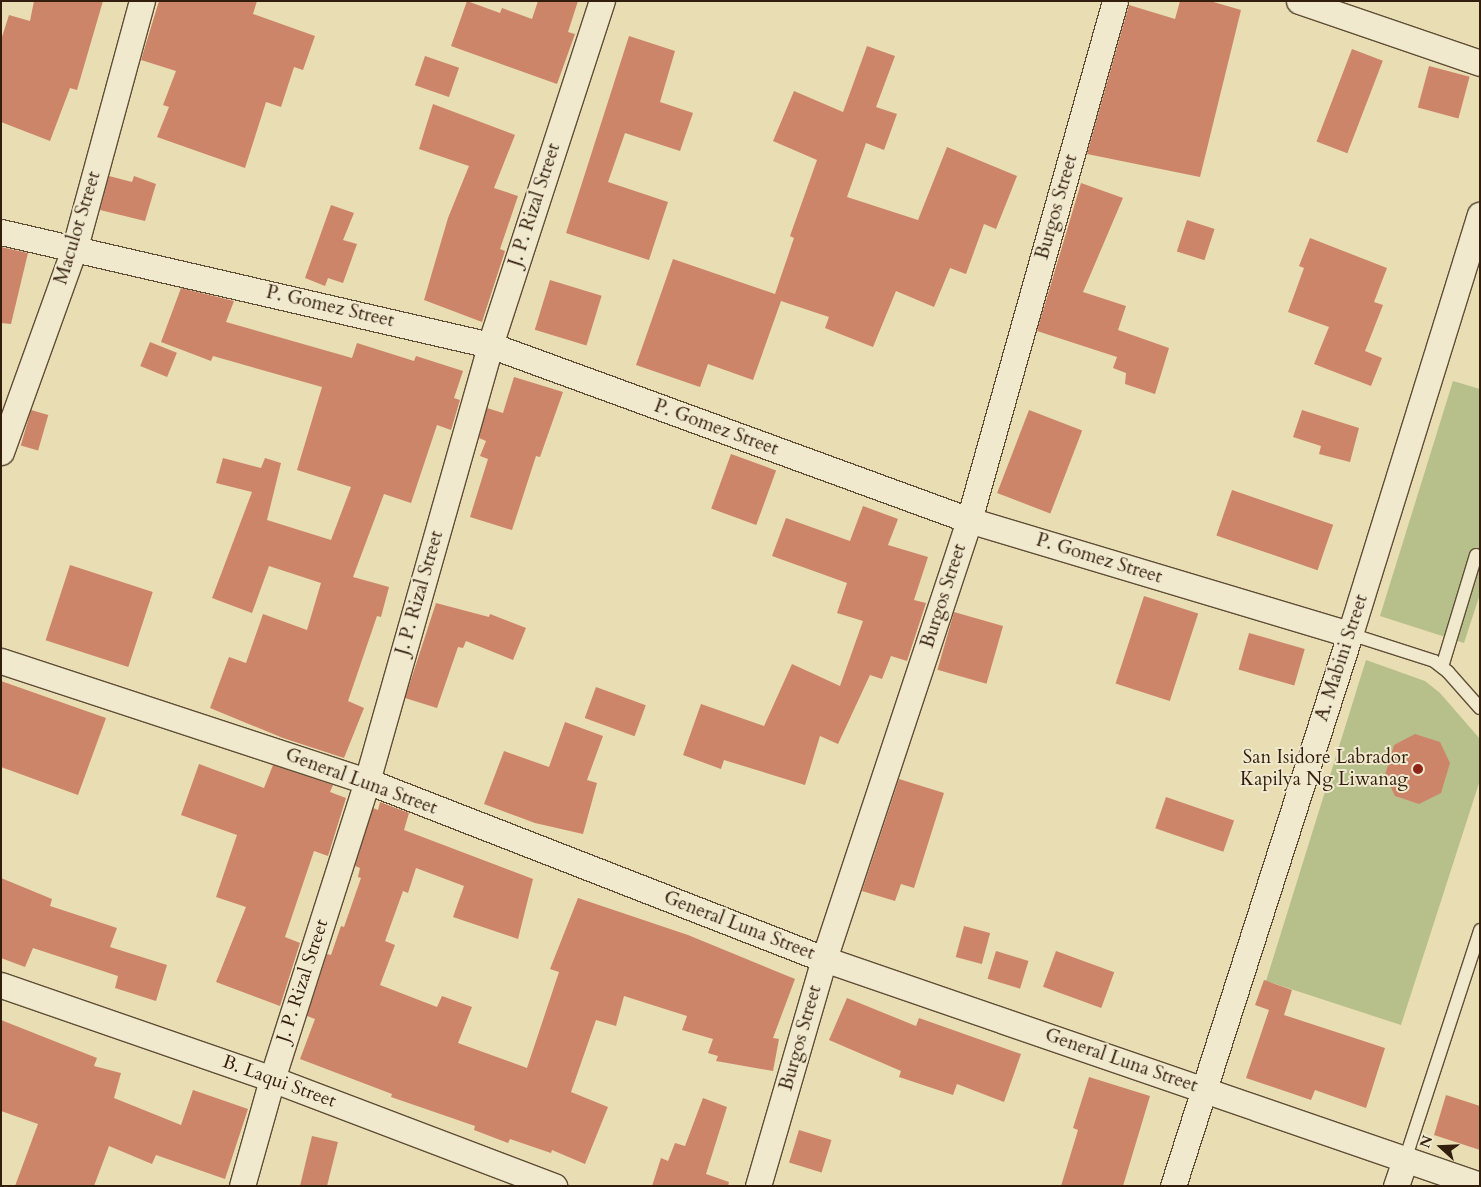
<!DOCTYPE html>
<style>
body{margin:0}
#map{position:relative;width:1481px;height:1187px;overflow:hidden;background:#e8ddb3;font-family:Cardo,serif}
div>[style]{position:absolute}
.green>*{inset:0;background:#b7c08b}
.building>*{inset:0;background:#cd856a;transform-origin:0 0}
.roads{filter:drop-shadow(1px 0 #604e36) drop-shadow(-1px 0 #604e36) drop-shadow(0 1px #604e36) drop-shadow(0 -1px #604e36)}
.lane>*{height:12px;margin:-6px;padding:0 6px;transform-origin:6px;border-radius:6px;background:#f0e9ce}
.street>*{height:25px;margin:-12.5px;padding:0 12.5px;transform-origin:12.5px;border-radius:12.5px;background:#f0e9ce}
.dots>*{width:14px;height:14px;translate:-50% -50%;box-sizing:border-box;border:2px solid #f0e9ce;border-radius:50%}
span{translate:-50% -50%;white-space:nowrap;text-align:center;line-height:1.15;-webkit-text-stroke:4px #f0e9ce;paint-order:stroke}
.street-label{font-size:19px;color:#331e0d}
.poi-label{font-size:19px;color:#331e0d}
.right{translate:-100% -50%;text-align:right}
.frame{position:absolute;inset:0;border:2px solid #331e0d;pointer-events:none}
.north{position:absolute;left:1416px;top:1122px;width:50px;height:50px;-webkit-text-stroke:4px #f0e9ce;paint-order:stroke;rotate:290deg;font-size:14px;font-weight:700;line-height:20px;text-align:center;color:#331e0d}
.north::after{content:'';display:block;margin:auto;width:18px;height:22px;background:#331e0d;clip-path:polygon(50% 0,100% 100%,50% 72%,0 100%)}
</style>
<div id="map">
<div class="green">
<div style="clip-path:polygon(1453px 381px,1480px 389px,1480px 594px,1464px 643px,1380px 616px)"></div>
<div style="clip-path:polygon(1366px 660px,1425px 681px,1440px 693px,1480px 739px,1480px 780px,1401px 1025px,1266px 981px)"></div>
</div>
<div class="building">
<div style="clip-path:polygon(34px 1px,103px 1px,77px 90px,70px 88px,50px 141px,1px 122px,1px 40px,9px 15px,30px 21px)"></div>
<div style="clip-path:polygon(159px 1px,257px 1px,253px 14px,315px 36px,303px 70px,294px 67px,281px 107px,266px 102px,245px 168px,157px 137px,169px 107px,163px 105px,176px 71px,141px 60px)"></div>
<div style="clip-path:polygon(467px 1px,500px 13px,502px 8px,532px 19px,538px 1px,578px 1px,568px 32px,575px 34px,557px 84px,451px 46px)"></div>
<div style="clip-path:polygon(1180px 1px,1210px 1px,1241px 10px,1200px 177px,1087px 154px,1129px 5px,1175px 19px)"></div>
<div style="clip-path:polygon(629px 36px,675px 51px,660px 102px,693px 113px,680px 151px,625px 133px,608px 182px,668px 202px,649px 260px,566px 233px)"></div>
<div style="clip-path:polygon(867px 46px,895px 56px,876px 107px,897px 114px,884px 150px,866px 143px,847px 197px,918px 220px,947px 147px,1017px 176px,996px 229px,984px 224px,966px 274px,950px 268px,934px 307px,896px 291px,873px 347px,825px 328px,829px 317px,781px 301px,753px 380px,708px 364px,700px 387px,636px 365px,673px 259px,775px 294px,794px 238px,790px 236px,817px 160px,773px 141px,794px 91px,843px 112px)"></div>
<div style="left:1352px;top:49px;width:33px;height:99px;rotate:21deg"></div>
<div style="left:425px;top:56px;width:36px;height:31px;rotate:19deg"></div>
<div style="left:1429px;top:66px;width:42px;height:43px;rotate:15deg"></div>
<div style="clip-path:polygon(433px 104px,515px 135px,494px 188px,518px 196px,500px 249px,505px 251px,482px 322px,424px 300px,448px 218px,469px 166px,419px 149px)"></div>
<div style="clip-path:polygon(109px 176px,132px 182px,134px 176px,156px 184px,145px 221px,100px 210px)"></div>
<div style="clip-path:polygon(1081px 183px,1123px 198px,1083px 292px,1126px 306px,1118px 330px,1169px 348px,1155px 394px,1125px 384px,1126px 373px,1113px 368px,1117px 357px,1037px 331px)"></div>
<div style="clip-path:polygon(331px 205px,354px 213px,343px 240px,357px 244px,343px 283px,328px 278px,325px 286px,305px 278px)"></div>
<div style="left:1187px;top:220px;width:29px;height:33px;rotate:18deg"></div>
<div style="clip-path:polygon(1310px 238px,1387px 268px,1374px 302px,1383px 305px,1365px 351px,1382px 358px,1371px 386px,1314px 364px,1329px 327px,1288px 312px,1304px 268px,1299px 266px)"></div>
<div style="clip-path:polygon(1px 247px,28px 253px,11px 324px,1px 323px)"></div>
<div style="left:550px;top:280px;width:54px;height:52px;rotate:17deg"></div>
<div style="clip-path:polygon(181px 288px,234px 301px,226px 322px,352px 358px,357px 343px,414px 361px,416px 356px,463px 371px,454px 398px,460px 400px,451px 430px,437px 425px,411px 503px,384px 494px,353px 577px,389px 587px,381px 617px,377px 616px,348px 701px,364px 708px,344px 758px,283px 738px,210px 708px,229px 657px,246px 663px,263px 614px,307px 630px,321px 583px,269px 566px,252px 613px,212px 598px,252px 492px,216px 483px,223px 458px,261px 468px,265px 458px,281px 463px,267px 520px,331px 540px,351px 487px,297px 470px,322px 387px,213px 356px,211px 361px,161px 342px)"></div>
<div style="left:150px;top:342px;width:29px;height:26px;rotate:22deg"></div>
<div style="clip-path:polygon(514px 377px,563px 392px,540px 457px,536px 456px,512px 530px,470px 517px,488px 459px,480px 456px,486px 441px,479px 438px,487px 408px,503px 413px)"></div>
<div style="left:31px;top:410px;width:18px;height:37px;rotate:16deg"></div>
<div style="left:1029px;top:410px;width:57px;height:89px;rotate:21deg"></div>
<div style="clip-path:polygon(1302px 410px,1359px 428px,1350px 462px,1319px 454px,1321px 446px,1293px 437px)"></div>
<div style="left:731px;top:454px;width:48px;height:58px;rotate:20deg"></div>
<div style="left:1232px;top:490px;width:107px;height:48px;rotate:19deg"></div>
<div style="clip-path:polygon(863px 506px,898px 519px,888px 545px,928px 557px,914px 600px,926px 603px,907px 661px,891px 656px,882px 679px,870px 675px,838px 744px,820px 736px,805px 785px,724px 760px,721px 769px,683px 755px,701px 704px,764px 726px,792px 664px,840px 686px,863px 621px,837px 613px,847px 583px,772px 556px,786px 518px,850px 541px)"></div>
<div style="left:70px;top:565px;width:87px;height:79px;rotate:18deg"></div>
<div style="left:1144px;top:596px;width:57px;height:92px;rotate:18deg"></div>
<div style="clip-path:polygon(436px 603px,489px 617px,490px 614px,526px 628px,513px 660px,466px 641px,463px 648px,458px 647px,437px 708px,405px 698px)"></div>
<div style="left:954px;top:612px;width:51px;height:60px;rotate:16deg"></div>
<div style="left:1249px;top:633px;width:58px;height:38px;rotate:16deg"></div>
<div style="clip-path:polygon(1px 681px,106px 718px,78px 795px,1px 767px)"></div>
<div style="left:596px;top:687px;width:53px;height:33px;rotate:20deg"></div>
<div style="clip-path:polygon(565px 722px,603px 736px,587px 780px,597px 783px,583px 834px,535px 823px,484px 804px,504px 751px,549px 767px)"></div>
<div style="clip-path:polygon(1415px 734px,1440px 742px,1450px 763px,1441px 793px,1419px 804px,1395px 796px,1385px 775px,1394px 745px)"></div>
<div style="clip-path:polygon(199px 764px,264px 788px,273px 765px,333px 785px,330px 792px,346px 798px,328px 856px,314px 851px,285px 937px,300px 943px,280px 1006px,216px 982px,246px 907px,216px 897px,237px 835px,181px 815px)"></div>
<div style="clip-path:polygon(899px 779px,944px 793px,914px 888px,901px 884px,895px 901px,862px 891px)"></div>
<div style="left:1166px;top:797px;width:72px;height:33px;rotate:19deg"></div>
<div style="clip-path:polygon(380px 802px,409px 813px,404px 830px,533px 879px,518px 939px,453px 917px,464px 886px,416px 868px,408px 893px,403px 891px,385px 941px,395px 945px,380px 985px,437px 1007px,442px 996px,472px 1007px,458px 1043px,527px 1068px,559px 972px,550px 969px,578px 898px,688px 935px,795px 979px,773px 1038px,779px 1039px,773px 1071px,716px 1061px,718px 1056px,708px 1053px,713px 1039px,682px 1030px,687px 1016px,624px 996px,616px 1026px,596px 1020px,571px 1092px,608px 1107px,585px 1164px,552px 1150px,551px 1153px,510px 1139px,508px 1143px,474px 1130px,475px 1126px,391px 1097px,392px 1094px,300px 1059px,315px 1019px,307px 1016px,327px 954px,331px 955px,341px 926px,344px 927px,361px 878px,358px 877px,360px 868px,355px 866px,373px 808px,378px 810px)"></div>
<div style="clip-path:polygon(1px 878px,52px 899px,50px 906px,117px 928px,110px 947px,167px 965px,156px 1001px,115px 988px,118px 976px,33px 948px,25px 967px,1px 958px)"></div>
<div style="left:964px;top:926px;width:27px;height:32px;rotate:15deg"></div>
<div style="left:996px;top:951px;width:34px;height:29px;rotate:17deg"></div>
<div style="left:1056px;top:951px;width:62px;height:38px;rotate:20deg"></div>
<div style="clip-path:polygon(1264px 980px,1292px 990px,1284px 1015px,1385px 1048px,1366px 1108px,1315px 1090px,1311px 1100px,1246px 1078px,1269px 1010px,1255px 1005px)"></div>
<div style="clip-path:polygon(847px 998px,916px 1026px,919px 1018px,1021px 1054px,1004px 1102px,957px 1084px,953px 1095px,899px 1077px,901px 1071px,829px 1040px)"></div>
<div style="clip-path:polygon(1px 1020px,97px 1058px,94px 1066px,121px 1073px,114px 1098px,181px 1125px,193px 1090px,248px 1109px,225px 1179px,156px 1155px,152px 1164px,109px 1146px,94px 1186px,15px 1186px,38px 1124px,1px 1111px)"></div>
<div style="clip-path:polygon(1089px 1077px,1150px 1096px,1123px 1186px,1061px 1186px,1078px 1130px,1073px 1128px)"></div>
<div style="clip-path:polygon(1446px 1095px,1480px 1106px,1480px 1150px,1434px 1135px)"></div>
<div style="clip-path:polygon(703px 1098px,727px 1107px,706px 1174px,729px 1182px,728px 1186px,652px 1186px,661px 1158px,668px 1161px,675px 1143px,685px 1146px)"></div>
<div style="left:799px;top:1130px;width:34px;height:34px;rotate:17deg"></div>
<div style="clip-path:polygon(312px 1136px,338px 1142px,327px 1186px,300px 1186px)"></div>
</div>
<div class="roads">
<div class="lane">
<div style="left:1350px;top:634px;width:88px;rotate:17.8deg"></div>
<div style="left:1434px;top:661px;width:18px;rotate:38deg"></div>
<div style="left:1448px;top:672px;width:48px;rotate:48.4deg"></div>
<div style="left:1442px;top:667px;width:117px;rotate:-73.1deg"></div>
<div style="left:1405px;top:1160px;width:242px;rotate:-71.9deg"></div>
</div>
<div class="street">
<div style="left:1299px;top:1px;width:191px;rotate:18.9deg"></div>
<div style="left:1px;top:232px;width:502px;rotate:13.01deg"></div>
<div style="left:490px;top:345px;width:510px;rotate:20.07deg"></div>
<div style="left:969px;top:520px;width:398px;rotate:16.7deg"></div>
<div style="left:1px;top:452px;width:218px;rotate:-70.2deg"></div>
<div style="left:75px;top:247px;width:255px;rotate:-74.8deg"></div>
<div style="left:1px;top:661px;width:385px;rotate:18.2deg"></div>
<div style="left:367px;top:781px;width:490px;rotate:21.3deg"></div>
<div style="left:824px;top:959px;width:694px;rotate:19.01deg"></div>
<div style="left:1px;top:985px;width:287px;rotate:19.1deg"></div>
<div style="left:272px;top:1079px;width:302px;rotate:20.8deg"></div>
<div style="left:242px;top:1186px;width:111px;rotate:-74.3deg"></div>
<div style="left:272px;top:1079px;width:313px;rotate:-72.3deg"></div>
<div style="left:367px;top:781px;width:453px;rotate:-74.2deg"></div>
<div style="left:490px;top:345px;width:362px;rotate:-72deg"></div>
<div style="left:758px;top:1186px;width:236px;rotate:-73.8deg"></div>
<div style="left:824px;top:959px;width:462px;rotate:-71.7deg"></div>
<div style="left:969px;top:520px;width:539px;rotate:-74.29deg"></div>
<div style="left:1173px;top:1186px;width:580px;rotate:-72.22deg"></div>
<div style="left:1350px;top:634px;width:439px;rotate:-72.8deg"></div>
<div style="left:1396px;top:1186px;width:28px;rotate:-71deg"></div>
</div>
</div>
<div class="dots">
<div style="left:1418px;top:769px;background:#8f2418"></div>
</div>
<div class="street-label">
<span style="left:535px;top:205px;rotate:-72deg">J. P. Rizal Street</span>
<span style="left:1057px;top:207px;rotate:-74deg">Burgos Street</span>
<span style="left:78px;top:228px;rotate:-73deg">Maculot Street</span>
<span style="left:330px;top:307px;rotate:13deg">P. Gomez Street</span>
<span style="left:716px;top:428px;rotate:20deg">P. Gomez Street</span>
<span style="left:1099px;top:559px;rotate:17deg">P. Gomez Street</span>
<span style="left:420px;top:593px;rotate:-74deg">J. P. Rizal Street</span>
<span style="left:944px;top:596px;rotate:-72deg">Burgos Street</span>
<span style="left:1342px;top:658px;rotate:-72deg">A. Mabini Street</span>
<span style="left:361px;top:782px;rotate:20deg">General Luna Street</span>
<span style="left:739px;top:926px;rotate:21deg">General Luna Street</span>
<span style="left:303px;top:981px;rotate:-72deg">J. P. Rizal Street</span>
<span style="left:801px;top:1038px;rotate:-74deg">Burgos Street</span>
<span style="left:1121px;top:1061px;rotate:19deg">General Luna Street</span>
<span style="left:279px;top:1082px;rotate:20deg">B. Laqui Street</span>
</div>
<div class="poi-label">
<span class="right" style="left:1408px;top:769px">San Isidore Labrador<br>Kapilya Ng Liwanag</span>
</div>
<div class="frame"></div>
<div class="north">N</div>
</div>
